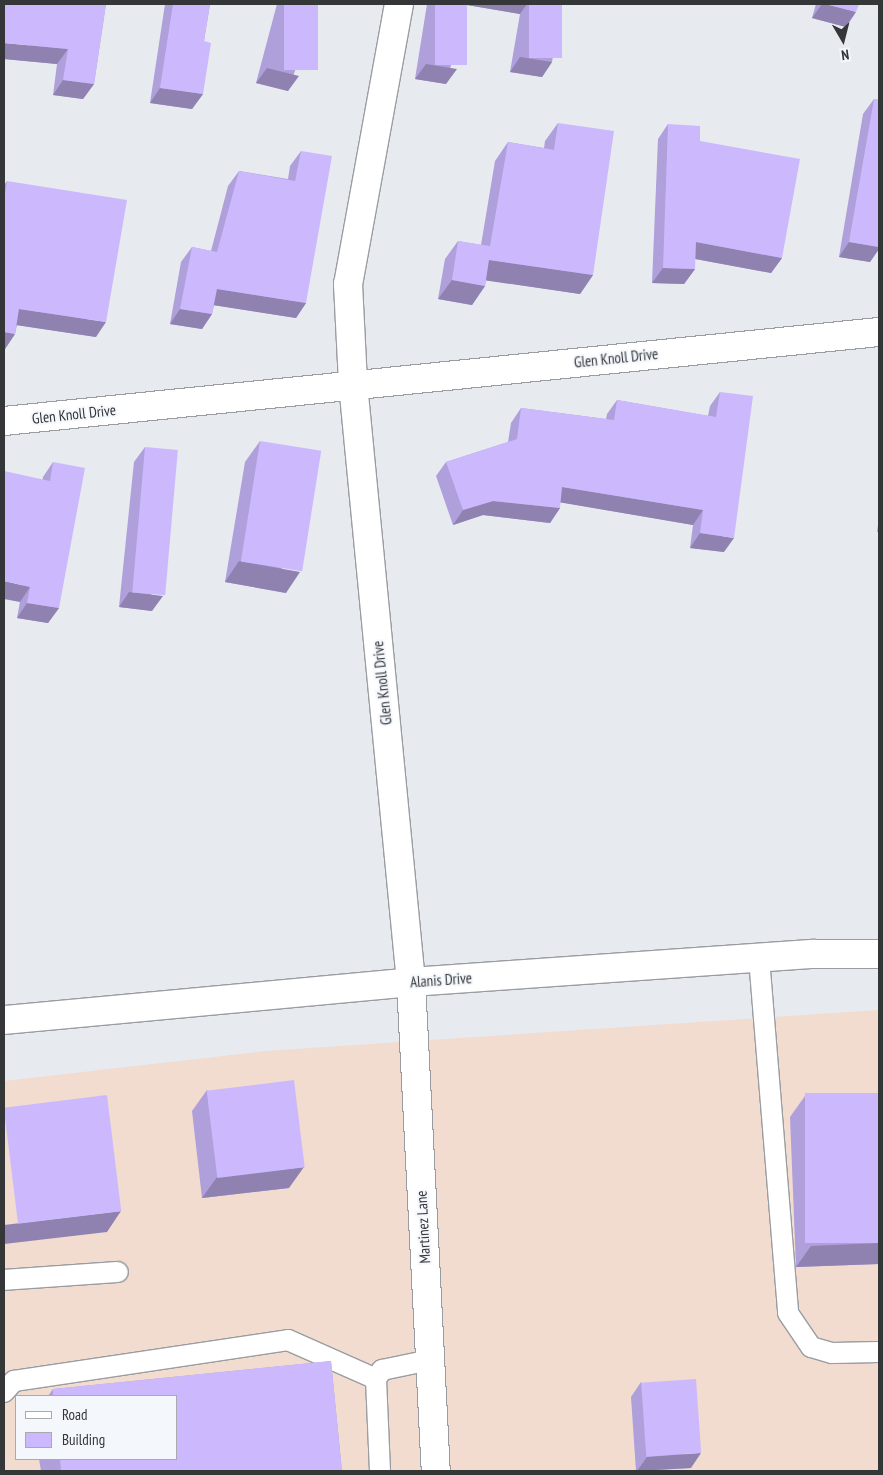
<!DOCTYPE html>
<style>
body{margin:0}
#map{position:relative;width:883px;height:1475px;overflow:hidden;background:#e7eaef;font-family:"PT Sans Narrow",sans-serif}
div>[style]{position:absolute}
.industrial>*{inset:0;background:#f2dbcf}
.roads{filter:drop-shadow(1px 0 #999da1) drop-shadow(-1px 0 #999da1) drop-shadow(0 1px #999da1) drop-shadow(0 -1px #999da1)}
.service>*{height:20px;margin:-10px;padding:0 10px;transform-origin:10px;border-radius:10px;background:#fff}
.minor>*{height:28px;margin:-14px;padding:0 14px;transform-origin:14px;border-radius:14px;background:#fff}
.tertiary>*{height:28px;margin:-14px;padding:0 14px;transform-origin:14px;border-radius:14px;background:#fff}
.secondary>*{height:28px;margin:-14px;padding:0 14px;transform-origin:14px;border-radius:14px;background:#fff}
.wall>*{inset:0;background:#af9fda}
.shaded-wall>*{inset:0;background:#8f82b1}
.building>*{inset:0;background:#ccb9fd;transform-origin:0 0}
span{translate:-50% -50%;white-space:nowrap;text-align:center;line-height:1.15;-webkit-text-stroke:4px #f4f8fd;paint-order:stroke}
.street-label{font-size:15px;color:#353638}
.frame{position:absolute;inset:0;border:5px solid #353638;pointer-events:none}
.legend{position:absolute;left:15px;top:1395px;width:162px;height:65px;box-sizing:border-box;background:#f4f8fd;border:1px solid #a8aaae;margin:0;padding:6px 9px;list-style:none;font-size:15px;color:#353638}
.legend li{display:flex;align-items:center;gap:10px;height:25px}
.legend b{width:25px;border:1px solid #a8aaae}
.north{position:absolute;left:818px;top:15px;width:50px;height:50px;-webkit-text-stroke:4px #f4f8fd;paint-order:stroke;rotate:172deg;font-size:14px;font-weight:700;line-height:20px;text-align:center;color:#353638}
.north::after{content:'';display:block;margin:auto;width:18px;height:22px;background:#353638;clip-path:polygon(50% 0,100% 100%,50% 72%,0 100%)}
</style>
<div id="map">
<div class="industrial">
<div style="clip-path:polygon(evenodd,879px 1010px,879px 1471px,4px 1471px,4px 1081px,266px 1051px,879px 1010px,16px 1396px,176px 1396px,176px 1459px,16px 1459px,16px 1396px)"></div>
</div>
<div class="roads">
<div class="service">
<div style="left:759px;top:958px;width:356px;rotate:85.3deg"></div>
<div style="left:788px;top:1313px;width:41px;rotate:55.9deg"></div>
<div style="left:811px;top:1347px;width:22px;rotate:16deg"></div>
<div style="left:832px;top:1353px;width:47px;rotate:-1.2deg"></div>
<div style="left:4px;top:1280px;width:114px;rotate:-4deg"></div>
<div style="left:4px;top:1392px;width:15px;rotate:-48deg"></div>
<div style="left:14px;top:1381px;width:277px;rotate:-8.5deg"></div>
<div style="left:288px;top:1340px;width:96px;rotate:23.9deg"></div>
<div style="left:380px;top:1471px;width:92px;rotate:-92.5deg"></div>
<div style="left:376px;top:1379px;width:11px;rotate:-56deg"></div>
<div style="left:382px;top:1370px;width:49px;rotate:-11.8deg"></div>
</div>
<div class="minor">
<div style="left:399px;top:4px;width:285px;rotate:100.3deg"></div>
<div style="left:348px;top:284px;width:100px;rotate:87.1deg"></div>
<div style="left:353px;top:384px;width:601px;rotate:84.46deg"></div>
<div style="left:4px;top:421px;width:880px;rotate:-5.81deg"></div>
</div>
<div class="tertiary">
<div style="left:411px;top:982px;width:490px;rotate:87.1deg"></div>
</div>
<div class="secondary">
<div style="left:4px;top:1020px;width:409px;rotate:-5.3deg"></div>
<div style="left:411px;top:982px;width:404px;rotate:-4deg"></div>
<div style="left:814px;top:954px;width:65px"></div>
</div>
</div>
<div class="wall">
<div style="clip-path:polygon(106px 4px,94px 84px,83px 99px,53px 95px,57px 64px,4px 59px)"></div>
<div style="clip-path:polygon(165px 4px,210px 4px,204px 41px,203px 94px,192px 109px,150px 103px)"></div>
<div style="clip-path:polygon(277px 4px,318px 4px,288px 91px,256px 83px)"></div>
<div style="clip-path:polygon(427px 4px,562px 4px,552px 62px,542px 77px,510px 72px,520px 14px,467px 5px,446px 84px,415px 79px)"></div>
<div style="clip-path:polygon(816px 4px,859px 4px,846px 27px,812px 18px)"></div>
<div style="clip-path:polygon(874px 99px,879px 100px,879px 249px,870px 262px,839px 257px,863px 114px)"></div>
<div style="clip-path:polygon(558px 123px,593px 275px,580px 294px,486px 280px,485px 286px,472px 305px,438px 299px,445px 259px,458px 241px,481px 245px,495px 161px,508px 142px,544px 148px,545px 141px)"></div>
<div style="clip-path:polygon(668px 124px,700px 141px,782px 258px,771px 273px,695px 259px,695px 269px,684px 284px,652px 283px,658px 139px)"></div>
<div style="clip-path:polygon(301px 151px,306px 303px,296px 318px,214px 305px,212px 314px,202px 329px,170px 324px,181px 262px,192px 247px,211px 251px,228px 186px,239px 171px,288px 179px,290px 166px)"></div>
<div style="clip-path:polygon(7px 181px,96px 337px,17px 325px,15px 334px,5px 349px,4px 349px,4px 185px)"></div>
<div style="clip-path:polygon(720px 392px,724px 552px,690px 548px,693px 525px,560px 502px,560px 508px,550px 523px,483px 515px,453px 525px,436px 476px,446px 462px,508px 442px,511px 423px,521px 408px,606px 419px,607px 414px,617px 400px,708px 416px,710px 406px)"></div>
<div style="clip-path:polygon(260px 441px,286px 593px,225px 582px,245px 462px)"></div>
<div style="clip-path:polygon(145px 447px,152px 611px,119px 607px,134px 462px)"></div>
<div style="clip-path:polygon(53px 462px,59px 608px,48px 623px,17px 618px,43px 477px)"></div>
<div style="clip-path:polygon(879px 518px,879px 532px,877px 532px)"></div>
<div style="clip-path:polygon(207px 1090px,289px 1188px,202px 1198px,192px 1111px)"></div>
<div style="clip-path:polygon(879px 1093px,879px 1264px,796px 1267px,790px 1117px,805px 1096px)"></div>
<div style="clip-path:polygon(331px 1361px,342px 1471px,41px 1471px,39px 1459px,176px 1459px,176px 1396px,48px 1396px,53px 1389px)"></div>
<div style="clip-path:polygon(641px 1382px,691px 1468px,636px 1471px,631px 1397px)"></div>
</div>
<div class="shaded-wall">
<div style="clip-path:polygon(461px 4px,527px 4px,520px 14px)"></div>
<div style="clip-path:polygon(822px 4px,825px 4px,856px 12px,846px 27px,812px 18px)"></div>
<div style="clip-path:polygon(4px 43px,68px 49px,57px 64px,4px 59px)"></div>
<div style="clip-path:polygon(520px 57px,552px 62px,542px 77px,510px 72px)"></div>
<div style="clip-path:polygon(426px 64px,457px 69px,446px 84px,415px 79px)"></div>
<div style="clip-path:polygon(267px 68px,299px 76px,288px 91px,256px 83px)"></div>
<div style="clip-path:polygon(63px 80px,94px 84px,83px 99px,53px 95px)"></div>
<div style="clip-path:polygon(160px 88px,203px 94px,192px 109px,150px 103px)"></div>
<div style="clip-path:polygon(696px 242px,782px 258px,771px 273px,685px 257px)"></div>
<div style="clip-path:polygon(849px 242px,879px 247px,879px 249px,870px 262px,839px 257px)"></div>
<div style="clip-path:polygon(489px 260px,593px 275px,580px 294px,476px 279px)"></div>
<div style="clip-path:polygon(663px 268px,695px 269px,684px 284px,652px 283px)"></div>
<div style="clip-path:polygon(452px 280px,485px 286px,472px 305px,438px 299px)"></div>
<div style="clip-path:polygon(217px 289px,306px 303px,296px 318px,206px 304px)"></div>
<div style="clip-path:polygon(19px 309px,106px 322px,96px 337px,9px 324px)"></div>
<div style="clip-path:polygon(180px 309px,212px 314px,202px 329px,170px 324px)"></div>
<div style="clip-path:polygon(4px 332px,15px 334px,5px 349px,4px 349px)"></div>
<div style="clip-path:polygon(562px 487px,703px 510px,693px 525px,552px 501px)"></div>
<div style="clip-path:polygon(493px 501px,560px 508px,550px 523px,483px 515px,453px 525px,463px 510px)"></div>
<div style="clip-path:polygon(700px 533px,734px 538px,724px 552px,690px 548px)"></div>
<div style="clip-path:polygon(239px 561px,300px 572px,286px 593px,225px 582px)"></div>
<div style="clip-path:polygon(4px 581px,30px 587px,20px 602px,4px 599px)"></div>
<div style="clip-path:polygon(129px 592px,163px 596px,152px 611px,119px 607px)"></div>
<div style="clip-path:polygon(27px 603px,59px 608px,48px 623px,17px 618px)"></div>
<div style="clip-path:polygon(304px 1167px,289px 1188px,202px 1198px,217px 1177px)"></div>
<div style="clip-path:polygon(121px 1211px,107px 1232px,4px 1244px,4px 1225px)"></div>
<div style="clip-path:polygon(879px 1243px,879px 1264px,796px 1267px,811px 1246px)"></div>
<div style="clip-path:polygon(701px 1453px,691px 1468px,637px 1471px,647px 1457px)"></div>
</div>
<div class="building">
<div style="clip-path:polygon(4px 4px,106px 4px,94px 84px,63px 80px,68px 49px,4px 43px)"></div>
<div style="clip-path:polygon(173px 4px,210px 4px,204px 41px,211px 43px,203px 94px,160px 88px)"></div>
<div style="left:284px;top:4px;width:34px;height:66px"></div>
<div style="left:435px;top:4px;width:32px;height:61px"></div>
<div style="left:529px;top:4px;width:33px;height:54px"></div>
<div style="clip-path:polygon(825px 4px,859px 4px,856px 12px)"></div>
<div style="clip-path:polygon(874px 99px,879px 100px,879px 247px,849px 242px)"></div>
<div style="clip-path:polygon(558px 123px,614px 131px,593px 275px,489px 260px,485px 286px,452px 280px,458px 241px,490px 246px,508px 142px,554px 150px)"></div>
<div style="clip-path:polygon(668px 124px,700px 126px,700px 141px,800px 159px,782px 258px,696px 242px,695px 269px,663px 268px)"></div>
<div style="clip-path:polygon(301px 151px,332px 156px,306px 303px,217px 289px,212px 314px,180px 309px,192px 247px,217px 252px,239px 171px,295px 181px)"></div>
<div style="clip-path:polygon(7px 181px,127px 200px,106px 322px,19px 309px,15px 334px,4px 332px,4px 199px)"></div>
<div style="clip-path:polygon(720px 392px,753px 396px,734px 538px,700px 533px,703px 510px,562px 487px,560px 508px,493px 501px,463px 510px,446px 462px,517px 439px,521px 408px,614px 420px,617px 400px,716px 417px)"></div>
<div style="left:260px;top:441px;width:62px;height:122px;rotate:9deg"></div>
<div style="left:145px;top:447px;width:33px;height:146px;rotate:5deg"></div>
<div style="clip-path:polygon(53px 462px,85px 468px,59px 608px,27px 603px,30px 587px,4px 581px,4px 471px,50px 481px)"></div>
<div style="left:294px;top:1080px;width:88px;height:88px;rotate:83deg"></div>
<div style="left:879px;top:1093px;width:150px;height:74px;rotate:90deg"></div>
<div style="left:107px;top:1095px;width:117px;height:104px;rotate:83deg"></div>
<div style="clip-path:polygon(331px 1361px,342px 1471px,61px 1471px,60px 1459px,176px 1459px,176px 1396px,53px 1396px,53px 1389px)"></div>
<div style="left:696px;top:1379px;width:74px;height:55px;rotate:86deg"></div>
</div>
<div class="street-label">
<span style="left:616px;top:358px;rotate:-6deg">Glen Knoll Drive</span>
<span style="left:74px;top:414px;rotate:-6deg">Glen Knoll Drive</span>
<span style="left:382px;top:683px;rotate:-96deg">Glen Knoll Drive</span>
<span style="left:441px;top:980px;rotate:-4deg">Alanis Drive</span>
<span style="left:423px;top:1227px;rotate:-93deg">Martinez Lane</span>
</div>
<div class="frame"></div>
<ul class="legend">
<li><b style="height:6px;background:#fff"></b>Road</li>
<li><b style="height:14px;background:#ccb9fd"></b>Building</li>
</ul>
<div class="north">N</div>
</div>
